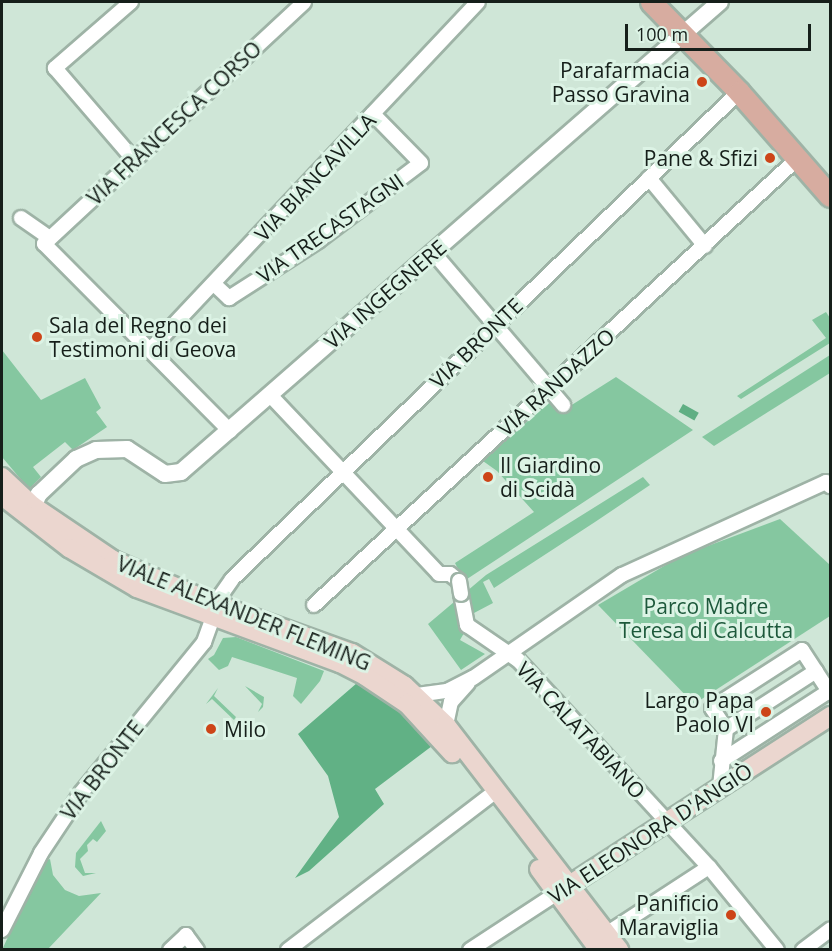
<!DOCTYPE html>
<meta charset="utf-8">
<style>
body{margin:0}
#map{position:relative;width:832px;height:951px;overflow:hidden;background:#cfe6d7;font-family:"Open Sans",sans-serif}
div>[style]{position:absolute}
.green>*{inset:0;background:#85c7a0}
.forest>*{inset:0;background:#61b185}
.water>*{inset:0;background:#5faf83;transform-origin:0 0}
.roads{filter:drop-shadow(2px 0 #9eb3a6) drop-shadow(-2px 0 #9eb3a6) drop-shadow(0 2px #9eb3a6) drop-shadow(0 -2px #9eb3a6)}
.minor>*{height:14px;margin:-7px;padding:0 7px;transform-origin:7px;border-radius:7px;background:#fff}
.tertiary>*{height:16px;margin:-8px;padding:0 8px;transform-origin:8px;border-radius:8px;background:#fff}
.secondary>*{height:18px;margin:-9px;padding:0 9px;transform-origin:9px;border-radius:9px;background:#ebd6cf}
.primary>*{height:21px;margin:-10.5px;padding:0 10.5px;transform-origin:10.5px;border-radius:10.5px;background:#d7aca0}
.bridges{filter:drop-shadow(2px 0 #9eb3a6) drop-shadow(-2px 0 #9eb3a6) drop-shadow(0 2px #9eb3a6) drop-shadow(0 -2px #9eb3a6)}
.minor-bridge>*{height:14px;margin:-7px;padding:0 7px;transform-origin:7px;border-radius:7px;background:#fff}
.dots>*{width:16px;height:16px;translate:-50% -50%;box-sizing:border-box;border:3px solid #dcf3e5;border-radius:50%}
span{translate:-50% -50%;white-space:nowrap;text-align:center;line-height:1.15;-webkit-text-stroke:6px #dcf3e5;paint-order:stroke}
.poi-label{font-size:21px;color:#161f1a}
.right{translate:-100% -50%;text-align:right}
.left{translate:0 -50%;text-align:left}
.street-label{font-size:21px;color:#161f1a}
.park-label{font-size:21px;color:#1d593b}
.frame{position:absolute;inset:0;border:3px solid #161f1a;pointer-events:none}
.scale{position:absolute;left:625px;top:24px;width:186px;height:27px;box-sizing:border-box;border:3px solid #161f1a;border-top:0;padding-left:8px;font-size:18px;line-height:21px;white-space:nowrap;color:#161f1a;-webkit-text-stroke:4px #dcf3e5;paint-order:stroke}
</style>
<div id="map">
<div class="green">
<div style="clip-path:polygon(826px 312px,830px 318px,830px 343px,741px 399px,737px 396px,826px 338px,812px 320px)"></div>
<div style="clip-path:polygon(2px 350px,41px 400px,85px 378px,101px 408px,96px 412px,107px 427px,73px 450px,65px 442px,33px 467px,41px 477px,29px 489px,2px 457px)"></div>
<div style="clip-path:polygon(830px 355px,830px 373px,714px 446px,702px 437px)"></div>
<div style="clip-path:polygon(616px 377px,693px 430px,464px 581px,455px 563px,534px 512px,497px 471px,483px 461px,549px 402px,559px 413px)"></div>
<div style="clip-path:polygon(643px 477px,650px 485px,595px 522px,494px 588px,489px 579px,483px 582px,493px 603px,474px 613px,468px 610px,461px 613px,464px 633px,460px 640px,485px 654px,461px 670px,428px 624px,486px 575px)"></div>
<div style="clip-path:polygon(780px 519px,830px 565px,830px 616px,694px 704px,598px 605px,681px 556px)"></div>
<div style="clip-path:polygon(236px 637px,324px 671px,320px 681px,301px 704px,293px 696px,297px 678px,232px 657px,228px 666px,219px 670px,208px 659px,214px 655px,223px 638px)"></div>
<div style="clip-path:polygon(245px 686px,264px 697px,263px 707px,258px 712px,262px 704px)"></div>
<div style="clip-path:polygon(218px 688px,214px 696px,236px 717px,234px 720px,212px 699px,206px 704px)"></div>
<div style="clip-path:polygon(101px 821px,106px 831px,97px 842px,93px 839px,87px 845px,88px 851px,80px 859px,85px 873px,96px 873px,83px 876px,75px 867px,76px 853px)"></div>
<div style="clip-path:polygon(50px 859px,53px 875px,65px 890px,79px 896px,101px 893px,48px 949px,2px 950px,42px 862px)"></div>
</div>
<div class="forest">
<div style="clip-path:polygon(357px 683px,399px 711px,432px 746px,375px 789px,384px 804px,309px 871px,295px 878px,339px 817px,328px 776px,298px 734px)"></div>
</div>
<div class="water">
<div style="left:683px;top:404px;width:18px;height:9px;rotate:29deg"></div>
</div>
<div class="roads">
<div class="minor">
<div style="left:131px;top:2px;width:101px;rotate:139deg"></div>
<div style="left:55px;top:68px;width:121px;rotate:49.3deg"></div>
<div style="left:649px;top:178px;width:88px;rotate:50.5deg"></div>
<div style="left:21px;top:218px;width:35px;rotate:35deg"></div>
<div style="left:433px;top:252px;width:201px;rotate:49.6deg"></div>
<div style="left:214px;top:284px;width:21px;rotate:43deg"></div>
<div style="left:229px;top:298px;width:106px;rotate:-32.6deg"></div>
<div style="left:318px;top:241px;width:129px;rotate:-37.1deg"></div>
<div style="left:421px;top:163px;width:69px;rotate:-134.4deg"></div>
<div style="left:150px;top:350px;width:478px;rotate:-46.7deg"></div>
<div style="left:270px;top:395px;width:246px;rotate:46.6deg"></div>
<div style="left:439px;top:574px;width:11px"></div>
<div style="left:450px;top:574px;width:11px;rotate:38deg"></div>
<div style="left:230px;top:431px;width:264px;rotate:-134.8deg"></div>
<div style="left:44px;top:244px;width:355px;rotate:-42.9deg"></div>
<div style="left:461px;top:594px;width:32px;rotate:79deg"></div>
<div style="left:467px;top:625px;width:62px;rotate:34.5deg"></div>
<div style="left:518px;top:660px;width:282px;rotate:47.3deg"></div>
<div style="left:709px;top:867px;width:107px;rotate:50.7deg"></div>
<div style="left:314px;top:605px;width:657px;rotate:-42.72deg"></div>
<div style="left:417px;top:695px;width:30px;rotate:-8deg"></div>
<div style="left:447px;top:691px;width:29px;rotate:-27deg"></div>
<div style="left:473px;top:678px;width:181px;rotate:-34.7deg"></div>
<div style="left:622px;top:575px;width:224px;rotate:-24.5deg"></div>
<div style="left:826px;top:482px;width:6px;rotate:45deg"></div>
<div style="left:446px;top:725px;width:24px;rotate:-78deg"></div>
<div style="left:451px;top:702px;width:25px;rotate:-48deg"></div>
<div style="left:726px;top:729px;width:107px;rotate:-32.8deg"></div>
<div style="left:721px;top:761px;width:129px;rotate:-32.9deg"></div>
<div style="left:720px;top:787px;width:58px;rotate:-84.1deg"></div>
<div style="left:726px;top:729px;width:25px;rotate:-124deg"></div>
<div style="left:712px;top:708px;width:107px;rotate:-32.8deg"></div>
<div style="left:802px;top:650px;width:51px;rotate:56.9deg"></div>
<div style="left:2px;top:930px;width:86px;rotate:-63.1deg"></div>
<div style="left:41px;top:853px;width:72px;rotate:-56.3deg"></div>
<div style="left:81px;top:793px;width:195px;rotate:-50.8deg"></div>
<div style="left:204px;top:642px;width:50px;rotate:-70.1deg"></div>
<div style="left:221px;top:595px;width:19px;rotate:-55deg"></div>
<div style="left:232px;top:579px;width:703px;rotate:-43.85deg"></div>
<div style="left:600px;top:938px;width:130px;rotate:-33.1deg"></div>
<div style="left:170px;top:950px;width:22px;rotate:-43deg"></div>
<div style="left:186px;top:935px;width:19px;rotate:54deg"></div>
<div style="left:288px;top:950px;width:260px;rotate:-37.4deg"></div>
<div style="left:470px;top:950px;width:104px;rotate:-33.2deg"></div>
<div style="left:803px;top:950px;width:34px;rotate:-37deg"></div>
</div>
<div class="tertiary">
<div style="left:29px;top:517px;width:25px;rotate:-67deg"></div>
<div style="left:39px;top:494px;width:51px;rotate:-43.4deg"></div>
<div style="left:76px;top:459px;width:22px;rotate:-24deg"></div>
<div style="left:96px;top:450px;width:31px;rotate:-2deg"></div>
<div style="left:127px;top:449px;width:45px;rotate:33.3deg"></div>
<div style="left:165px;top:474px;width:16px;rotate:-7deg"></div>
<div style="left:181px;top:472px;width:715px;rotate:-41.09deg"></div>
</div>
<div class="secondary">
<div style="left:2px;top:477px;width:42px;rotate:43.1deg"></div>
<div style="left:33px;top:506px;width:97px;rotate:34deg"></div>
<div style="left:113px;top:560px;width:114px;rotate:23.2deg"></div>
<div style="left:218px;top:605px;width:142px;rotate:19.7deg"></div>
<div style="left:352px;top:653px;width:62px;rotate:31.9deg"></div>
<div style="left:405px;top:686px;width:57px;rotate:43.6deg"></div>
<div style="left:446px;top:725px;width:284px;rotate:52.4deg"></div>
<div style="left:2px;top:496px;width:85px;rotate:37.8deg"></div>
<div style="left:69px;top:548px;width:79px;rotate:30.5deg"></div>
<div style="left:137px;top:588px;width:216px;rotate:20.3deg"></div>
<div style="left:340px;top:663px;width:28px;rotate:27deg"></div>
<div style="left:365px;top:676px;width:50px;rotate:33.7deg"></div>
<div style="left:407px;top:704px;width:67px;rotate:47.4deg"></div>
<div style="left:539px;top:869px;width:101px;rotate:53.5deg"></div>
<div style="left:560px;top:891px;width:322px;rotate:-32.9deg"></div>
</div>
<div class="primary">
<div style="left:651px;top:2px;width:126px;rotate:45.6deg"></div>
<div style="left:739px;top:92px;width:138px;rotate:48.8deg"></div>
</div>
</div>
<div class="bridges">
<div class="minor-bridge">
<div style="left:459px;top:581px;width:13px;rotate:81deg"></div>
</div>
</div>
<div class="dots">
<div style="left:702px;top:82px;background:#cd4518"></div>
<div style="left:770px;top:158px;background:#cd4518"></div>
<div style="left:37px;top:337px;background:#cd4518"></div>
<div style="left:488px;top:477px;background:#cd4518"></div>
<div style="left:766px;top:712px;background:#cd4518"></div>
<div style="left:211px;top:729px;background:#cd4518"></div>
<div style="left:731px;top:915px;background:#cd4518"></div>
</div>
<div class="poi-label">
<span class="right" style="left:690px;top:82px">Parafarmacia<br>Passo Gravina</span>
<span class="right" style="left:758px;top:158px">Pane &amp; Sfizi</span>
<span class="left" style="left:49px;top:337px">Sala del Regno dei<br>Testimoni di Geova</span>
<span class="left" style="left:500px;top:477px">Il Giardino<br>di Scidà</span>
<span class="right" style="left:754px;top:712px">Largo Papa<br>Paolo VI</span>
<span class="left" style="left:224px;top:729px">Milo</span>
<span class="right" style="left:719px;top:915px">Panificio<br>Maraviglia</span>
</div>
<div class="street-label">
<span style="left:174px;top:123px;rotate:-43deg">VIA FRANCESCA CORSO</span>
<span style="left:315px;top:177px;rotate:-47deg">VIA BIANCAVILLA</span>
<span style="left:330px;top:228px;rotate:-35deg">VIA TRECASTAGNI</span>
<span style="left:385px;top:294px;rotate:-41deg">VIA INGEGNERE</span>
<span style="left:476px;top:343px;rotate:-44deg">VIA BRONTE</span>
<span style="left:556px;top:382px;rotate:-42deg">VIA RANDAZZO</span>
<span style="left:244px;top:613px;rotate:22deg">VIALE ALEXANDER FLEMING</span>
<span style="left:581px;top:730px;rotate:47deg">VIA CALATABIANO</span>
<span style="left:102px;top:770px;rotate:-52deg">VIA BRONTE</span>
<span style="left:650px;top:833px;rotate:-33deg">VIA ELEONORA D'ANGIÒ</span>
</div>
<div class="park-label">
<span style="left:706px;top:618px">Parco Madre<br>Teresa di Calcutta</span>
</div>
<div class="frame"></div>
<div class="scale">100 m</div>
</div>
